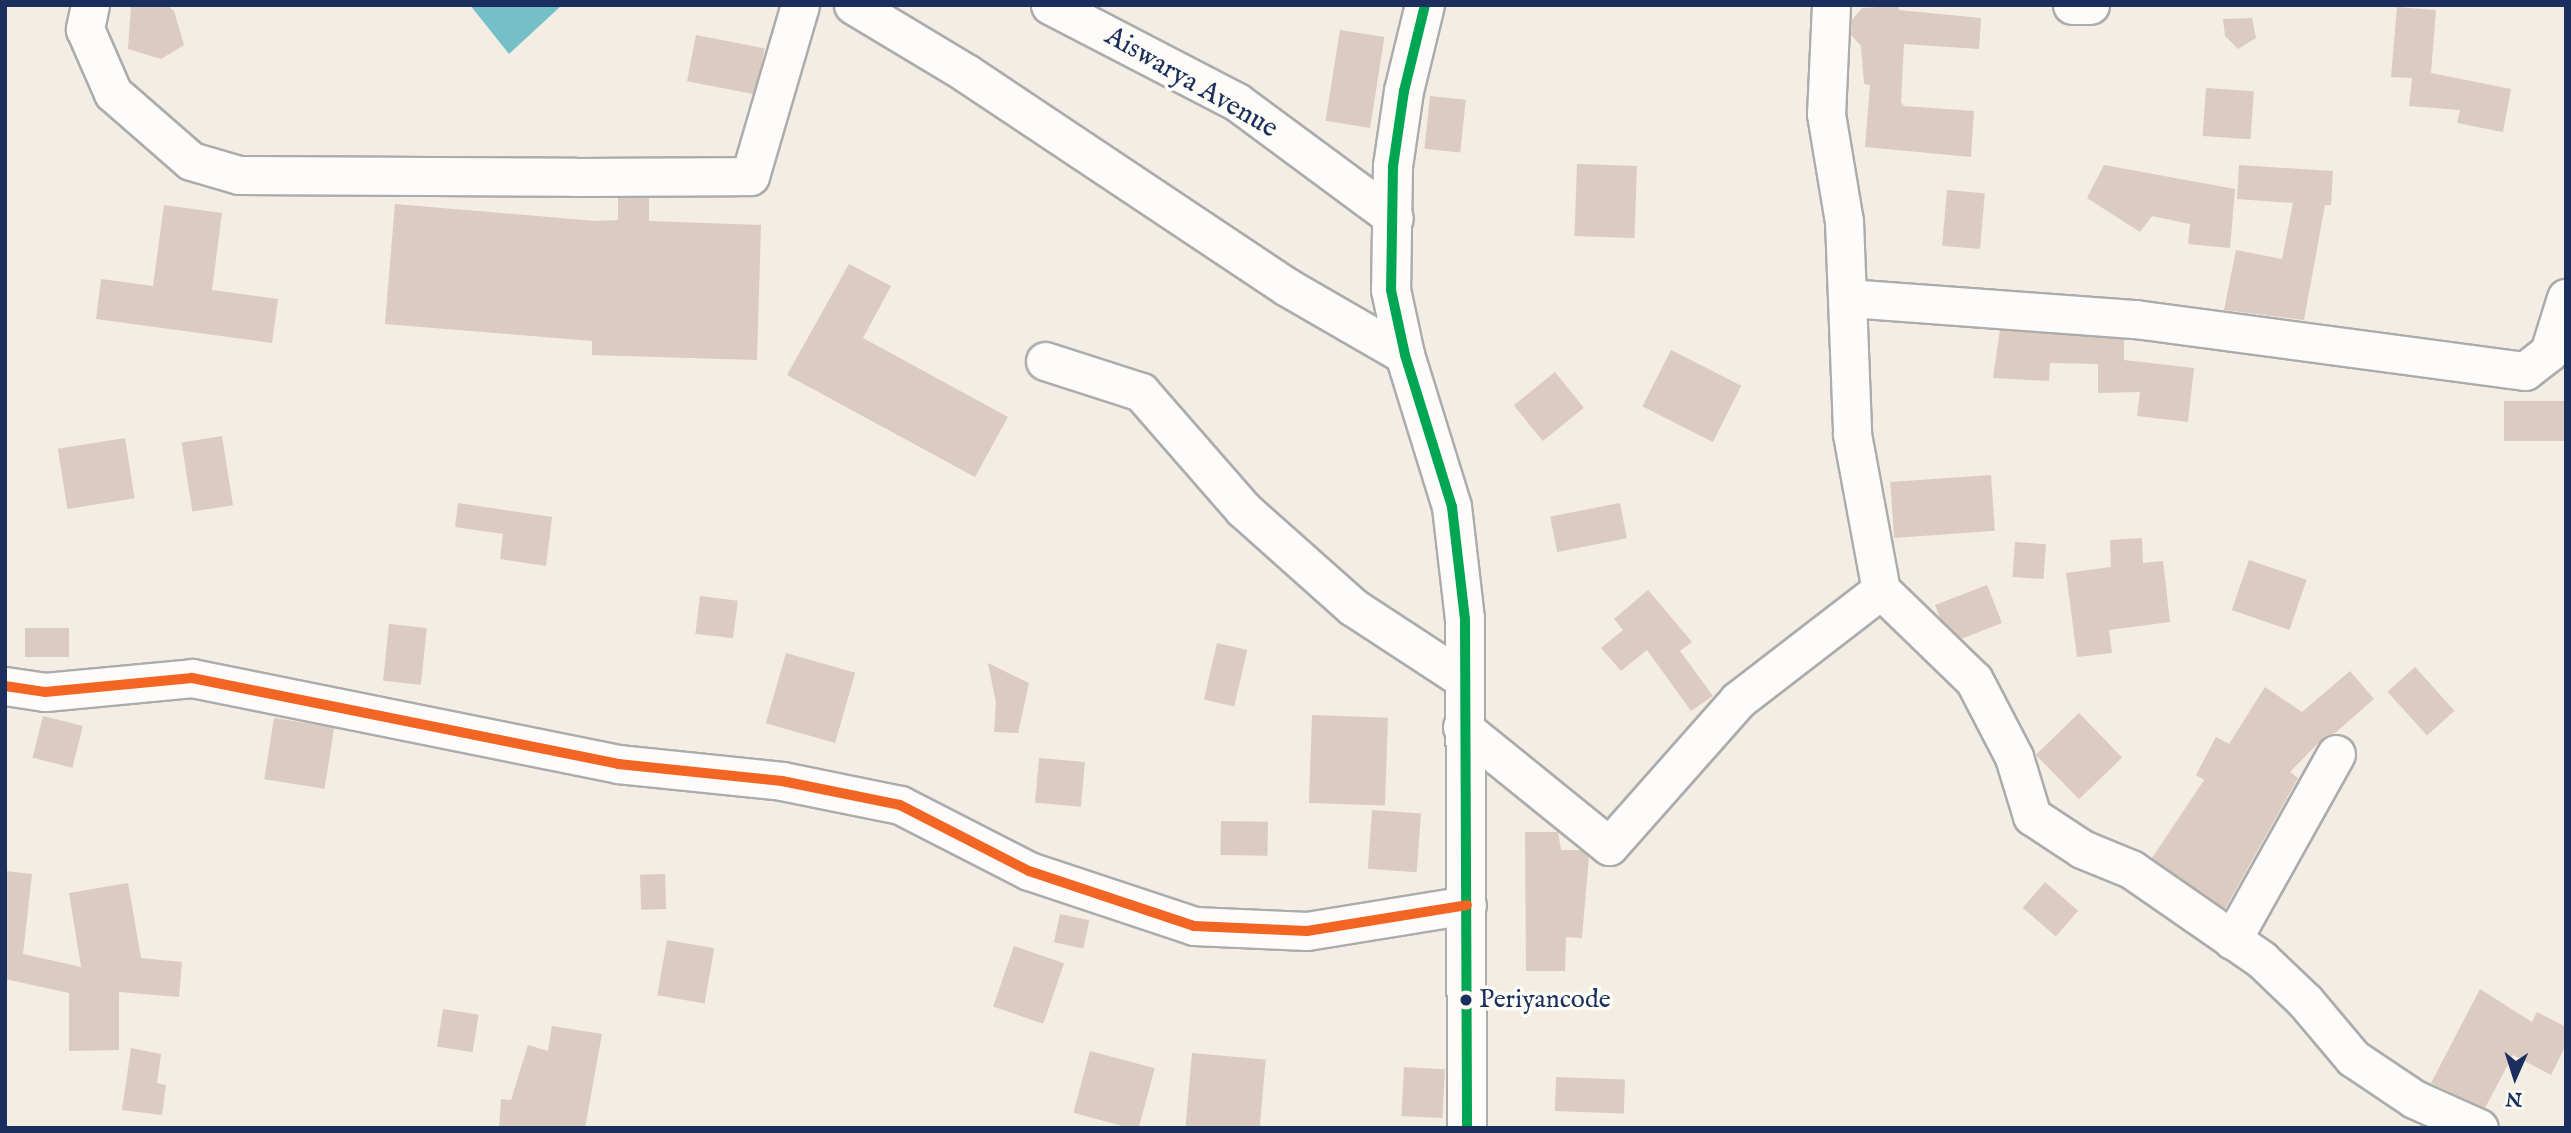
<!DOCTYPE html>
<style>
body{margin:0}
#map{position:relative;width:2571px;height:1133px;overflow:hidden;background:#f3ede4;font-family:"IM FELL English",serif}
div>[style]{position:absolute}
.water>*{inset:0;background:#75c0c8}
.building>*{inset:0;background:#dccbc0;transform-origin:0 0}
.roads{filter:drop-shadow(2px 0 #adacad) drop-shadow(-2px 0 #adacad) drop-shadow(0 2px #adacad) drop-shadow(0 -2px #adacad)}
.minor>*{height:37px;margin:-18.5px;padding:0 18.5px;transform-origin:18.5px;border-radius:18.5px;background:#fdfcfb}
.major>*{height:38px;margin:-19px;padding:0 19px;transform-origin:19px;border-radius:19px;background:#fdfcfb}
.bus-1>*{height:10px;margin:-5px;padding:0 5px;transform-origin:5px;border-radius:5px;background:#00a651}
.bus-2>*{height:10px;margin:-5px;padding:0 5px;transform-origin:5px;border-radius:5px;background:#f26522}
.dots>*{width:19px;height:19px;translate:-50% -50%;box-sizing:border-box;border:4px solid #fdfcf7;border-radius:50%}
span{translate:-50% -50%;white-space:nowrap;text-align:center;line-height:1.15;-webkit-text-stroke:7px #fdfcf7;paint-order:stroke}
.bus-label{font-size:26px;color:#1b2f5e}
.left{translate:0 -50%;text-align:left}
.street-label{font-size:28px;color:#1b2f5e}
.frame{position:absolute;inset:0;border:7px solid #1b2f5e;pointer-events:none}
.north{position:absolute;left:2480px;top:1042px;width:70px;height:70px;-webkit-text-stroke:5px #fdfcf7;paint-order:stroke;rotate:183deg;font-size:19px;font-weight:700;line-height:28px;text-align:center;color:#1b2f5e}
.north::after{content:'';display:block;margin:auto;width:24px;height:32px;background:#1b2f5e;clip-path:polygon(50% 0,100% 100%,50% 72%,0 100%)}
</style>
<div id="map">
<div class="water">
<div style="clip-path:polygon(470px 5px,562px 5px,509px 54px)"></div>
</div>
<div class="building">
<div style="clip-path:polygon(131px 5px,166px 5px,174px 11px,184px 45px,161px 59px,128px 49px)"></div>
<div style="clip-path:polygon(1898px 6px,1899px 10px,1981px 18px,1979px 49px,1904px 44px,1901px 102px,1904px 106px,1974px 111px,1971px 157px,1865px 147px,1870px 85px,1864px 84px,1861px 46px,1851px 35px,1852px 20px,1862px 8px)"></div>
<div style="clip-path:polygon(2397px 7px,2436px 10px,2431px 73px,2511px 89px,2503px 132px,2457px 123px,2460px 110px,2409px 106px,2412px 78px,2391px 77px)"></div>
<div style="clip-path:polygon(2252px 18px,2256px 38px,2238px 49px,2225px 36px,2223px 19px)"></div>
<div style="left:1340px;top:30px;width:45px;height:92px;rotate:9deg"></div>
<div style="left:696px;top:35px;width:70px;height:47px;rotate:11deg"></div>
<div style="left:2206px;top:88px;width:48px;height:48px;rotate:4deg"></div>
<div style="left:1430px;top:96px;width:36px;height:53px;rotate:6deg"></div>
<div style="left:1577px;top:164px;width:60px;height:72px;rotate:2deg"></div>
<div style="clip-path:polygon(2104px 165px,2235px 189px,2230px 248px,2188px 244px,2190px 224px,2152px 216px,2140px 232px,2087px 198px)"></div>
<div style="clip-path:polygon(2239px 165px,2333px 171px,2331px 205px,2325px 205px,2304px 320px,2224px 310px,2236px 250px,2282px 259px,2293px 203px,2237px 199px)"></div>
<div style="left:1947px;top:190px;width:38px;height:56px;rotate:5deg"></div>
<div style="clip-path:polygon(618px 198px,649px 198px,649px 221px,761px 225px,757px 360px,592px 355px,592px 341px,385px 324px,395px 204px,596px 221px,618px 220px)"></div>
<div style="clip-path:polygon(164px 205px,222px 213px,212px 290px,278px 299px,272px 343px,96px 319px,101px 279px,153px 286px)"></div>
<div style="clip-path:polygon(849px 264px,891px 286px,863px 338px,1008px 417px,975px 477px,787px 375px)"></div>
<div style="clip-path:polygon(2000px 330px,2124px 339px,2124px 360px,2194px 368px,2188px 422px,2137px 416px,2140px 392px,2098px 393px,2098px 364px,2050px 363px,2049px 381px,1993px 378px)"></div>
<div style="left:1671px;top:350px;width:79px;height:63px;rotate:27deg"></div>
<div style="left:1555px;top:372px;width:46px;height:53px;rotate:51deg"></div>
<div style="left:2566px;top:401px;width:40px;height:62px;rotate:90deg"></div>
<div style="left:222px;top:436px;width:70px;height:41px;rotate:81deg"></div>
<div style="left:125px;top:438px;width:61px;height:68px;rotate:81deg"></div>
<div style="left:1991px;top:475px;width:56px;height:101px;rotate:86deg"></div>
<div style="clip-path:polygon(458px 503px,552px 517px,546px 566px,500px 559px,503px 534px,455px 527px)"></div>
<div style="left:1620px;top:503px;width:36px;height:71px;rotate:79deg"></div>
<div style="clip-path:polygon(2142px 538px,2143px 563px,2163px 561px,2170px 622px,2109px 630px,2112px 653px,2077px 657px,2066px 573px,2111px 567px,2110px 540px)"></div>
<div style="left:2015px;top:542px;width:31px;height:35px;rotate:4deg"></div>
<div style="left:2249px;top:560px;width:61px;height:53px;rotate:19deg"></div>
<div style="clip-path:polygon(1987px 585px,2002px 623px,1961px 639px,1940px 618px,1935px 605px)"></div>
<div style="clip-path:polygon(1648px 590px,1692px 642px,1680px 651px,1713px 696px,1691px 711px,1647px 650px,1621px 671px,1601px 648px,1623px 630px,1614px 619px)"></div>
<div style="left:700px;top:596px;width:38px;height:38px;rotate:7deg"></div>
<div style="left:389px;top:624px;width:38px;height:57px;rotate:6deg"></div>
<div style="left:25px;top:628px;width:44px;height:29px"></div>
<div style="left:1217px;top:643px;width:31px;height:58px;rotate:13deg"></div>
<div style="left:786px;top:653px;width:72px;height:73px;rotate:16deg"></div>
<div style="clip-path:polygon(988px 663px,1029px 683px,1018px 733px,994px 732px,996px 703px)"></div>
<div style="left:2415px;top:667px;width:59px;height:37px;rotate:48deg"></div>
<div style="clip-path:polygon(2350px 671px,2374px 699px,2335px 733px,2325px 736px,2290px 772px,2298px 778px,2225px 909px,2152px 858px,2204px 780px,2196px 775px,2216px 737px,2229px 744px,2265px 687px,2302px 712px)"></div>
<div style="left:2079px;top:713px;width:62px;height:60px;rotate:46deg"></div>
<div style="left:1312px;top:715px;width:76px;height:88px;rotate:2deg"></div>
<div style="left:43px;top:716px;width:41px;height:43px;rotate:14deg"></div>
<div style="left:274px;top:718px;width:61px;height:62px;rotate:9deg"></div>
<div style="left:1039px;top:758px;width:46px;height:45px;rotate:5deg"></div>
<div style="left:1372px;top:810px;width:49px;height:59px;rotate:4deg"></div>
<div style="left:1221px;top:821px;width:47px;height:34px;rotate:1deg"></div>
<div style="clip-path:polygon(1525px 832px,1558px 832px,1561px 850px,1581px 850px,1589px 856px,1582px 938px,1566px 937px,1565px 971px,1526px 971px)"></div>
<div style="clip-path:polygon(5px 871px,32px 874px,23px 954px,81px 967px,69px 893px,128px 883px,141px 958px,182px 962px,179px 997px,119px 992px,119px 1050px,69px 1051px,69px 993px,5px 979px)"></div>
<div style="left:665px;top:874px;width:35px;height:25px;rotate:88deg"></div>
<div style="left:2045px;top:882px;width:44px;height:34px;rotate:41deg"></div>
<div style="left:1060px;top:914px;width:30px;height:29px;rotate:12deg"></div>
<div style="left:667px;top:940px;width:48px;height:56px;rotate:10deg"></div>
<div style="left:1014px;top:946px;width:53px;height:64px;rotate:19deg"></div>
<div style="clip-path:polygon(2480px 989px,2532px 1022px,2537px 1012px,2566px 1027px,2566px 1045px,2551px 1075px,2513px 1055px,2485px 1108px,2431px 1083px)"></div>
<div style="left:443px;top:1009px;width:36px;height:38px;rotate:9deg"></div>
<div style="clip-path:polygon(552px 1026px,602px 1034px,585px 1128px,499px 1128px,501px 1099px,511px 1100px,528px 1045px,548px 1051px)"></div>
<div style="clip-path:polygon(131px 1048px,161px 1054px,157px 1083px,166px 1085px,162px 1115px,122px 1110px)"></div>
<div style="left:1090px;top:1051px;width:67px;height:64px;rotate:15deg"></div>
<div style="left:1192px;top:1053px;width:74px;height:75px;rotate:5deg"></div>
<div style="left:1404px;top:1067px;width:41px;height:49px;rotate:3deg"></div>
<div style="left:1556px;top:1077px;width:69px;height:34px;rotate:2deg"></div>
</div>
<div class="roads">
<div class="minor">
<div style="left:90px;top:5px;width:25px;rotate:102deg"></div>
<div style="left:85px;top:29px;width:70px;rotate:66.4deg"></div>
<div style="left:113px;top:93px;width:103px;rotate:41.1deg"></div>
<div style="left:191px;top:161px;width:50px;rotate:16.3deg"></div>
<div style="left:239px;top:175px;width:336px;rotate:0.3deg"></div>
<div style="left:575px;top:177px;width:175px;rotate:-0.3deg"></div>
<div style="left:750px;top:176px;width:178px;rotate:-73.7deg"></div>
<div style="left:853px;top:5px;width:132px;rotate:31deg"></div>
<div style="left:966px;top:73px;width:386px;rotate:33.7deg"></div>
<div style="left:1287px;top:287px;width:136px;rotate:30deg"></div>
<div style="left:1050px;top:5px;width:211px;rotate:27.4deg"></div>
<div style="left:1237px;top:102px;width:195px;rotate:36.5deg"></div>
<div style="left:1831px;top:5px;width:109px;rotate:92.6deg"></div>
<div style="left:1826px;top:114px;width:109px;rotate:80.5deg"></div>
<div style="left:1844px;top:221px;width:213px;rotate:87.8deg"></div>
<div style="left:1852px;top:434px;width:159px;rotate:79.5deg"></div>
<div style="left:1881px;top:590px;width:129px;rotate:44.1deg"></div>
<div style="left:1974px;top:680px;width:87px;rotate:62.5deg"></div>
<div style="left:2014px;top:757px;width:62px;rotate:73deg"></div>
<div style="left:2032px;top:816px;width:60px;rotate:33.4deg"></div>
<div style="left:2082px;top:849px;width:53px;rotate:22.2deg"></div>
<div style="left:2131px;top:869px;width:158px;rotate:34.7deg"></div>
<div style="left:2261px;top:959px;width:61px;rotate:43.7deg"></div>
<div style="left:2305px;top:1001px;width:75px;rotate:49.9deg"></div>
<div style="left:2353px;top:1058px;width:73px;rotate:33.9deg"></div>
<div style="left:2414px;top:1099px;width:71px;rotate:24deg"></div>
<div style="left:2072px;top:5px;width:18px"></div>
<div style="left:1848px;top:298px;width:288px;rotate:4.2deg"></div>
<div style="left:2135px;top:319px;width:393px;rotate:7.6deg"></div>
<div style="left:2525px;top:371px;width:31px;rotate:-38deg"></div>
<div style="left:2549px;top:352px;width:57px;rotate:-72.5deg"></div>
<div style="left:1045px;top:361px;width:101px;rotate:17.9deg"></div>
<div style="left:1141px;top:392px;width:155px;rotate:48.9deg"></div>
<div style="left:1243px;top:509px;width:147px;rotate:41.7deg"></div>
<div style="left:1353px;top:607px;width:131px;rotate:33.2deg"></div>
<div style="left:5px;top:686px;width:40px;rotate:8.5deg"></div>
<div style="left:45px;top:692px;width:148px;rotate:-5.4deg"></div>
<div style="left:192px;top:678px;width:435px;rotate:11.4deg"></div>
<div style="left:618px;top:764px;width:165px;rotate:5.9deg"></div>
<div style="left:782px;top:781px;width:120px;rotate:11.5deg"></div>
<div style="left:900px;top:805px;width:145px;rotate:27.1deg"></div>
<div style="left:1029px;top:871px;width:174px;rotate:18.4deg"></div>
<div style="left:1194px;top:926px;width:113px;rotate:2.5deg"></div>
<div style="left:1307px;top:931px;width:162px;rotate:-9.2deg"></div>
<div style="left:1462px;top:727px;width:189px;rotate:39deg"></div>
<div style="left:1609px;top:846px;width:195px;rotate:-48.5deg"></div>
<div style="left:1738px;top:700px;width:180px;rotate:-37.6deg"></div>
<div style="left:2232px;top:940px;width:213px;rotate:-60.8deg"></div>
</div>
<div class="major">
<div style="left:1425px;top:5px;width:89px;rotate:103.7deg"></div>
<div style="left:1404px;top:91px;width:76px;rotate:98.3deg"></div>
<div style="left:1393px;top:166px;width:124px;rotate:90.9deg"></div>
<div style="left:1391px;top:290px;width:66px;rotate:77.8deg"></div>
<div style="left:1405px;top:355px;width:159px;rotate:72.8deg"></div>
<div style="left:1452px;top:507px;width:113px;rotate:83.4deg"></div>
<div style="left:1465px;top:619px;width:509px;rotate:89.77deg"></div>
</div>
</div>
<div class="bus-1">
<div style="left:1425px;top:5px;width:89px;rotate:103.7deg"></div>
<div style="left:1404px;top:91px;width:76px;rotate:98.3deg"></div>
<div style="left:1393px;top:166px;width:124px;rotate:90.9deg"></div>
<div style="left:1391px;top:290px;width:66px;rotate:77.8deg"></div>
<div style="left:1405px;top:355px;width:159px;rotate:72.8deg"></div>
<div style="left:1452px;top:507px;width:113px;rotate:83.4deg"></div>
<div style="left:1465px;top:619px;width:509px;rotate:89.77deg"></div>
</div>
<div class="bus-2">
<div style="left:5px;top:686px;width:40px;rotate:8.5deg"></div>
<div style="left:45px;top:692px;width:148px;rotate:-5.4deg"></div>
<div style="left:192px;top:678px;width:435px;rotate:11.4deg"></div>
<div style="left:618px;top:764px;width:165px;rotate:5.9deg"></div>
<div style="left:782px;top:781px;width:120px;rotate:11.5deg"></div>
<div style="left:900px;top:805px;width:145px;rotate:27.1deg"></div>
<div style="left:1029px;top:871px;width:174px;rotate:18.4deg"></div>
<div style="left:1194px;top:926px;width:113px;rotate:2.5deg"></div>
<div style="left:1307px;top:931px;width:162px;rotate:-9.2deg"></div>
</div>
<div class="dots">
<div style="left:1466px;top:1000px;background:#1b2f5e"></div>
</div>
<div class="bus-label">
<span class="left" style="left:1479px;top:1000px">Periyancode</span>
</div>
<div class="street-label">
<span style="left:1191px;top:83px;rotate:30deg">Aiswarya Avenue</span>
</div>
<div class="frame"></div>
<div class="north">N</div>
</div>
